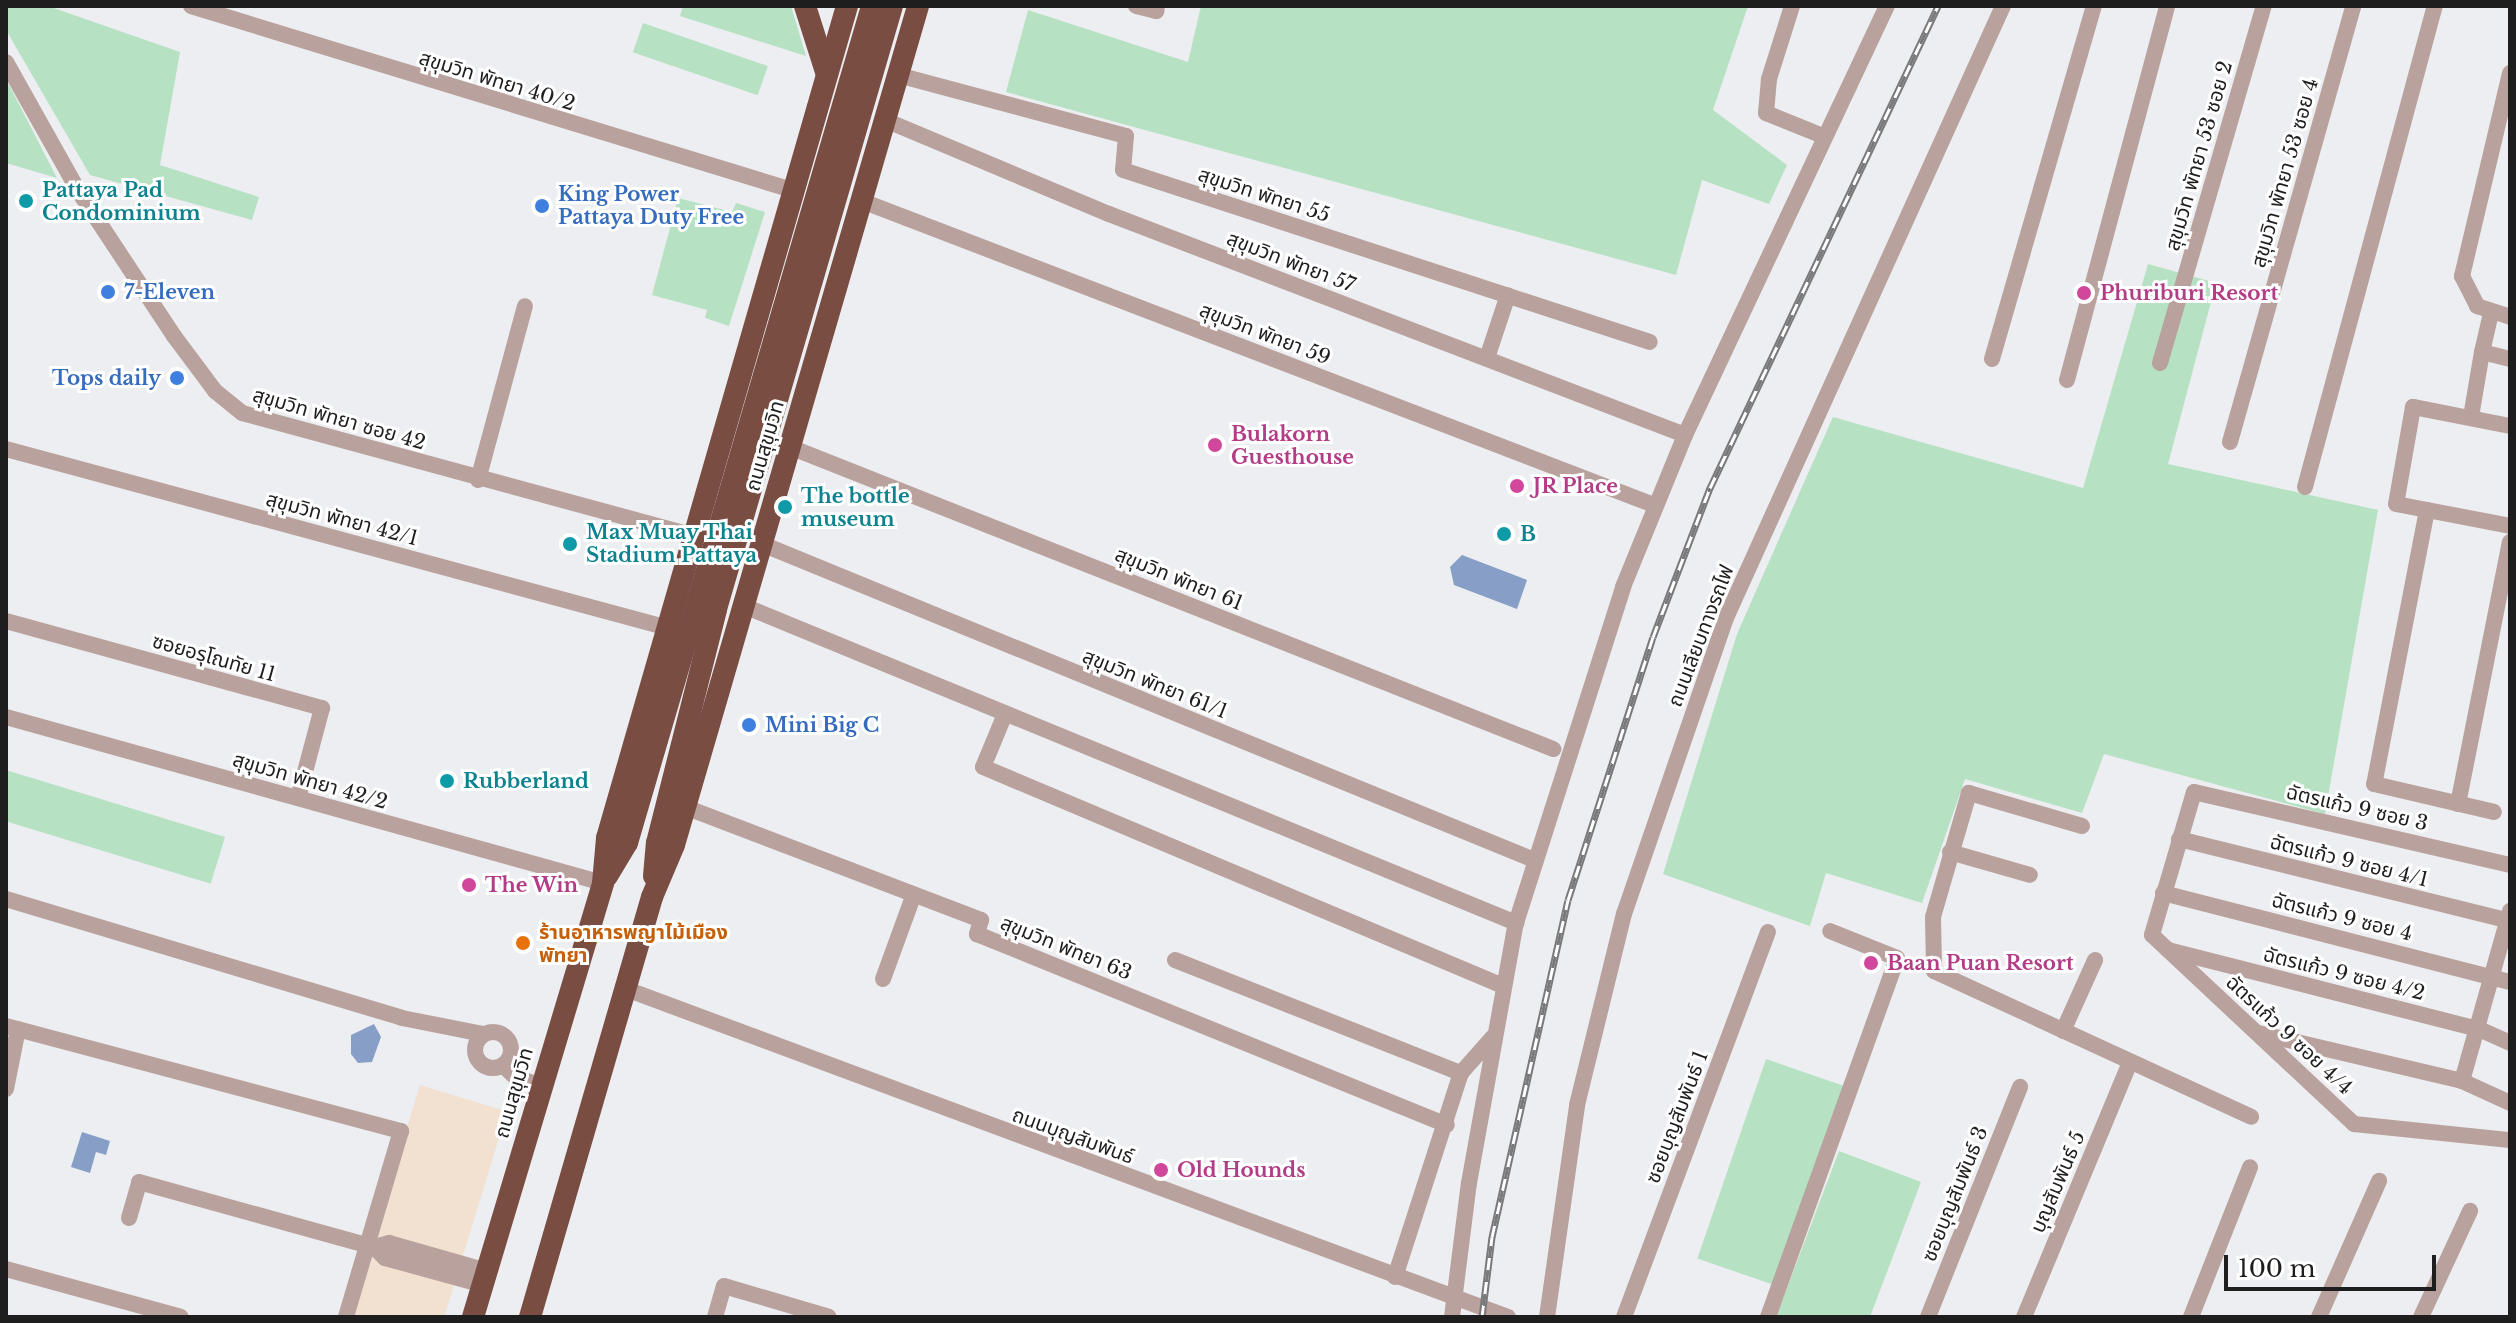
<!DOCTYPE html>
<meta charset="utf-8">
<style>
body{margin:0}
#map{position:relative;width:2516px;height:1323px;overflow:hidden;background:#edeef1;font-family:"Libre Baskerville","Noto Sans Thai",serif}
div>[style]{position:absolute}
.commercial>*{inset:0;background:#f2e1d0;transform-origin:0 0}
.green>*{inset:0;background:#b6e1c3;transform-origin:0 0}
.water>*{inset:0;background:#879fc6}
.minor>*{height:16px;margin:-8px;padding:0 8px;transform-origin:8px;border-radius:8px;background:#b9a29d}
.minor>.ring{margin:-8px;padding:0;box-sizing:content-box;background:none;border:16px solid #b9a29d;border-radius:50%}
.highway>*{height:22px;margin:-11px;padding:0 11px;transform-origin:11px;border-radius:11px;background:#794d42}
.rail>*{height:7px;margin-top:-3.5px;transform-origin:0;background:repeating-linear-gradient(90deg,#fff 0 12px,#79797b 0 24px);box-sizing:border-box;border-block:2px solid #79797b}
.dots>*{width:22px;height:22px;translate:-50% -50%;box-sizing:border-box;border:4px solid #fff;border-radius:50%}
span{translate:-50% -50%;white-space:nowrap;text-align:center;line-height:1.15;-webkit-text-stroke:6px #fff;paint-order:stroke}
.street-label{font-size:20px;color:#1e1e1f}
.culture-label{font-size:20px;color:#0d838f;font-weight:700}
.left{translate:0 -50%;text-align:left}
.shop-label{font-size:20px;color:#366cbe;font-weight:700}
.right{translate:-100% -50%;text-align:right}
.hotel-label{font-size:20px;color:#b23c85;font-weight:700}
.food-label{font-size:20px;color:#c56008;font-weight:700}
.frame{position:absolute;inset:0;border:8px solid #1e1e1f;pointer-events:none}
.scale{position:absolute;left:2224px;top:1255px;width:212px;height:36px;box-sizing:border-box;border:4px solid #1e1e1f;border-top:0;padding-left:10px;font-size:24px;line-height:28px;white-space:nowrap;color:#1e1e1f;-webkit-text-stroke:6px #fff;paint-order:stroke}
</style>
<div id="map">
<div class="commercial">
<div style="left:420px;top:1085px;width:91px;height:241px;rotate:17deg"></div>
</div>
<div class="green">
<div style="clip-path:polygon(6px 6px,48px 6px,180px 52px,160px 165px,259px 197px,252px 220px,90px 175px,6px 30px)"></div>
<div style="clip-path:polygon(683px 6px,791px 6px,806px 56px,680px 16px)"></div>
<div style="clip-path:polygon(1201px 6px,1748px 6px,1713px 110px,1787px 165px,1769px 204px,1702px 180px,1676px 275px,1006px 92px,1028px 10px,1188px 62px)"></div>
<div style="left:643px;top:23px;width:132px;height:31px;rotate:19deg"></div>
<div style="clip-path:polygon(6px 79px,57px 178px,6px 163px)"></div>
<div style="clip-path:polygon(678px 198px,732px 212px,736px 203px,765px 212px,729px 326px,705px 318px,707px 310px,652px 295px)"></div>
<div style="clip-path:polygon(2148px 264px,2216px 283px,2168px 464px,2378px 510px,2325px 814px,2104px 754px,2082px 813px,1965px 779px,1922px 903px,1826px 873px,1810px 926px,1663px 874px,1737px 634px,1833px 417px,2083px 488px)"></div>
<div style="left:6px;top:770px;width:229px;height:49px;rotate:17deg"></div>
<div style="left:1766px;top:1059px;width:82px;height:211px;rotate:19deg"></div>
<div style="clip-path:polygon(1839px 1151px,1921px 1182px,1870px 1317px,1776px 1317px)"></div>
</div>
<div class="water">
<div style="clip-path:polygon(1462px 555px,1527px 580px,1517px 609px,1454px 585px,1450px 567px)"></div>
<div style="clip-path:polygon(374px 1024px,381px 1037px,372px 1062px,358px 1063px,351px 1054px,351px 1035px)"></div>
<div style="clip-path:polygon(82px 1132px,110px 1141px,106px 1155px,96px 1152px,90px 1173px,71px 1167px)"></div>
</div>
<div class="minor">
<div style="left:191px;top:6px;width:629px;rotate:17.02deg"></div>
<div style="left:1136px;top:6px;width:21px;rotate:14deg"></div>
<div style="left:1156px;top:11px;width:5px;rotate:-79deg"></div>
<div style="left:1792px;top:6px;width:77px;rotate:107.5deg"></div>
<div style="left:1769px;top:79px;width:34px;rotate:95deg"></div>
<div style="left:1766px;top:113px;width:61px;rotate:22deg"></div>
<div style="left:6px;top:62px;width:149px;rotate:60.7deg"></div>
<div style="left:79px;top:192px;width:173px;rotate:56.6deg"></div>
<div style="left:174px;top:336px;width:69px;rotate:53.3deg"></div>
<div style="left:215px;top:391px;width:35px;rotate:39deg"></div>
<div style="left:242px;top:413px;width:470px;rotate:15.2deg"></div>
<div style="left:2510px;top:73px;width:209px;rotate:103.3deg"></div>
<div style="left:2462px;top:276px;width:34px;rotate:63deg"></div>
<div style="left:2477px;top:306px;width:35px;rotate:18deg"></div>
<div style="left:898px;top:75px;width:236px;rotate:15deg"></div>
<div style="left:1126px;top:136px;width:34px;rotate:95deg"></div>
<div style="left:1123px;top:170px;width:554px;rotate:18.08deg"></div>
<div style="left:885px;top:120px;width:243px;rotate:22.8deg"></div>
<div style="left:1109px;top:214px;width:617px;rotate:20.99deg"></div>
<div style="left:862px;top:201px;width:848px;rotate:21deg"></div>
<div style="left:2491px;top:313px;width:40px;rotate:103deg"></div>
<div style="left:2482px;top:352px;width:29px;rotate:14deg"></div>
<div style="left:1487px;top:358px;width:66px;rotate:-71.6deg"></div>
<div style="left:1992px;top:359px;width:367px;rotate:-73.9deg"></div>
<div style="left:2160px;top:363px;width:372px;rotate:-73.8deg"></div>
<div style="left:2067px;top:380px;width:387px;rotate:-75deg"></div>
<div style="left:2471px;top:417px;width:66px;rotate:-80.4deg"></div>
<div style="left:2510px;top:426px;width:99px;rotate:-168.9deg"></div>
<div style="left:2413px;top:407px;width:98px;rotate:99.9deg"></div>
<div style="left:2396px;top:504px;width:116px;rotate:10.9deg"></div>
<div style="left:2230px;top:442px;width:453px;rotate:-74.2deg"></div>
<div style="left:790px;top:447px;width:821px;rotate:21.59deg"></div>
<div style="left:6px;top:449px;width:686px;rotate:15.13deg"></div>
<div style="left:478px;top:480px;width:180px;rotate:-74.9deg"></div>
<div style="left:2305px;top:487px;width:498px;rotate:-74.9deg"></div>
<div style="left:2427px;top:510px;width:279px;rotate:100.9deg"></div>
<div style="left:2374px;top:784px;width:123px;rotate:13.1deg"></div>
<div style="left:762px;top:544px;width:834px;rotate:22.26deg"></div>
<div style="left:744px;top:606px;width:835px;rotate:22.32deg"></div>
<div style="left:6px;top:621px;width:328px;rotate:15.4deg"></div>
<div style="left:322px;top:708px;width:93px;rotate:104.9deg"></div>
<div style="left:1005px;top:714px;width:57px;rotate:112.5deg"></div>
<div style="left:983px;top:767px;width:564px;rotate:22.84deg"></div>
<div style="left:6px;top:717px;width:620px;rotate:15.54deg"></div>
<div style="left:2458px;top:804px;width:267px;rotate:-78.8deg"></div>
<div style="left:685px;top:807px;width:317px;rotate:20.9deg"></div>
<div style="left:981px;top:920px;width:15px;rotate:106deg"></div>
<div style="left:977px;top:934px;width:507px;rotate:22.12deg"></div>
<div style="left:2082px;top:826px;width:118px;rotate:-163.7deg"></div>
<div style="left:1969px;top:793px;width:129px;rotate:106.2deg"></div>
<div style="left:1933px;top:917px;width:54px;rotate:88.9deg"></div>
<div style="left:1934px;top:971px;width:349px;rotate:24.7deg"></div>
<div style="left:2179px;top:839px;width:341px;rotate:13.9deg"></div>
<div style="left:1950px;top:852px;width:83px;rotate:16deg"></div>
<div style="left:2510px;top:865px;width:324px;rotate:-167deg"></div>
<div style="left:2194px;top:792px;width:149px;rotate:106.4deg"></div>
<div style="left:2152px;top:935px;width:277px;rotate:43.1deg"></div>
<div style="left:2354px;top:1124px;width:157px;rotate:5.9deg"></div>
<div style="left:2163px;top:893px;width:358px;rotate:14.4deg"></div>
<div style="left:6px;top:899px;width:413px;rotate:16.7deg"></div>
<div style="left:402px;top:1018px;width:83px;rotate:11.2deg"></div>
<div style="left:2168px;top:950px;width:321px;rotate:14.3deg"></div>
<div style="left:2479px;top:1029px;width:34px;rotate:24deg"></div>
<div style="left:1175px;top:960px;width:308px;rotate:21.6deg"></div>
<div style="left:883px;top:979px;width:90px;rotate:-70deg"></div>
<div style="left:626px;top:989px;width:941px;rotate:20.4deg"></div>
<div style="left:6px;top:1026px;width:409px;rotate:14.9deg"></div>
<div style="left:401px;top:1131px;width:194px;rotate:106.5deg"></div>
<div style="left:2063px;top:1031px;width:78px;rotate:-65.7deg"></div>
<div class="ring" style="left:475px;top:1032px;width:20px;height:20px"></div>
<div style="left:2258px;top:1033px;width:210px;rotate:13.2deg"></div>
<div style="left:2462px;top:1081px;width:53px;rotate:24.6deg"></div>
<div style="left:503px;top:1065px;width:18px;rotate:45deg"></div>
<div style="left:516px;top:1078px;width:25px;rotate:16deg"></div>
<div style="left:2462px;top:1081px;width:177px;rotate:-74.2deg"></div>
<div style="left:6px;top:1089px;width:61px;rotate:-78.7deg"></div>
<div style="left:129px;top:1218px;width:37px;rotate:-74deg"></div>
<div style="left:139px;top:1182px;width:244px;rotate:15.5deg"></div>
<div style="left:374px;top:1247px;width:16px;rotate:45deg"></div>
<div style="left:385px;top:1258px;width:102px;rotate:15.4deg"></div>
<div style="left:374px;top:1247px;width:16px;rotate:-15deg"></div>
<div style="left:389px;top:1243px;width:102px;rotate:15.9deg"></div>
<div style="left:6px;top:1269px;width:181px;rotate:15.3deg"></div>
<div style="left:1395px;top:1277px;width:214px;rotate:-72.1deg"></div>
<div style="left:1461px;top:1073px;width:48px;rotate:-48.4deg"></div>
<div style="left:715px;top:1317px;width:32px;rotate:-74deg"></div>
<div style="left:724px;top:1286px;width:109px;rotate:16.4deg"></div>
<div style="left:1452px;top:1317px;width:135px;rotate:-82.8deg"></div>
<div style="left:1469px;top:1183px;width:264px;rotate:-79.8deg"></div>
<div style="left:1516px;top:923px;width:353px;rotate:-72.3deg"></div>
<div style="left:1623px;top:587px;width:164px;rotate:-67.8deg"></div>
<div style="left:1685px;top:435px;width:474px;rotate:-64.8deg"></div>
<div style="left:1547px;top:1317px;width:214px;rotate:-81.9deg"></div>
<div style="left:1577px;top:1105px;width:197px;rotate:-76.2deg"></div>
<div style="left:1624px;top:914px;width:313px;rotate:-71deg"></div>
<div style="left:1726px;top:618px;width:672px;rotate:-65.65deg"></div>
<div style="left:1624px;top:1317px;width:411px;rotate:-69.5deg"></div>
<div style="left:1768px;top:1317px;width:381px;rotate:-70.2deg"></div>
<div style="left:1897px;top:958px;width:72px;rotate:-158.1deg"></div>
<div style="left:1928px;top:1317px;width:248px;rotate:-68.2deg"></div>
<div style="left:2024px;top:1317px;width:276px;rotate:-67.4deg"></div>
<div style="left:2191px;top:1317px;width:161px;rotate:-68.5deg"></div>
<div style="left:2319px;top:1317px;width:149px;rotate:-66.2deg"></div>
<div style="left:2421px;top:1317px;width:117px;rotate:-65.2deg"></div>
</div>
<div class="highway">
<div style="left:805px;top:6px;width:72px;rotate:72.3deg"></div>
<div style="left:607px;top:876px;width:39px;rotate:-59deg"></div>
<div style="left:627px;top:843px;width:872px;rotate:-73.68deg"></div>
<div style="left:654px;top:876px;width:33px;rotate:-85deg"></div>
<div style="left:657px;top:843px;width:241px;rotate:-75.8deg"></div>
<div style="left:716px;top:609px;width:628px;rotate:-73.73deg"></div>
<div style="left:473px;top:1317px;width:453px;rotate:-73.3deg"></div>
<div style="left:603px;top:883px;width:45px;rotate:-84.9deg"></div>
<div style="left:607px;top:838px;width:866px;rotate:-73.91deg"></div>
<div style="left:530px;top:1317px;width:437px;rotate:-73.8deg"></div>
<div style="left:652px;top:897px;width:56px;rotate:-67.1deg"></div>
<div style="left:674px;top:845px;width:874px;rotate:-73.78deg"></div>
</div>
<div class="rail">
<div style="left:1482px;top:1317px;width:81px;rotate:-82.9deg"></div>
<div style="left:1492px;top:1237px;width:345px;rotate:-77.3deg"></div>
<div style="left:1568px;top:900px;width:276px;rotate:-72.1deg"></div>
<div style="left:1653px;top:637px;width:160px;rotate:-69.1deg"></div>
<div style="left:1710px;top:488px;width:533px;rotate:-64.68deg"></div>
</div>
<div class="dots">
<div style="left:26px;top:201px;background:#0f9aa8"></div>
<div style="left:542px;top:206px;background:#3f7fe0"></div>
<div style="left:108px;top:292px;background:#3f7fe0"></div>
<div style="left:2084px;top:293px;background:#d1479c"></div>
<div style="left:177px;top:378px;background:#3f7fe0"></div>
<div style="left:1215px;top:445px;background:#d1479c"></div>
<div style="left:1517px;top:486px;background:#d1479c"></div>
<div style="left:785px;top:507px;background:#0f9aa8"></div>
<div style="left:1504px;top:534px;background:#0f9aa8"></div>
<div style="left:570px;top:544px;background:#0f9aa8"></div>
<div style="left:749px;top:725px;background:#3f7fe0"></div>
<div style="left:447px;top:781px;background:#0f9aa8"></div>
<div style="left:469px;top:885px;background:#d1479c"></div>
<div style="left:523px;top:943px;background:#e8710a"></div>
<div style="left:1871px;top:963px;background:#d1479c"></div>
<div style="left:1161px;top:1170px;background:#d1479c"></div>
</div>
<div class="street-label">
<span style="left:497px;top:81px;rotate:17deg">สุขุมวิท พัทยา 40/2</span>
<span style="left:2199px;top:156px;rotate:-74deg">สุขุมวิท พัทยา 53 ซอย 2</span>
<span style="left:2285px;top:173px;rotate:-74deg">สุขุมวิท พัทยา 53 ซอย 4</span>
<span style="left:1264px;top:195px;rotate:18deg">สุขุมวิท พัทยา 55</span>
<span style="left:1291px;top:262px;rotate:21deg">สุขุมวิท พัทยา 57</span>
<span style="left:1265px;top:334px;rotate:21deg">สุขุมวิท พัทยา 59</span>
<span style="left:339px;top:419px;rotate:16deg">สุขุมวิท พัทยา ซอย 42</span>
<span style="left:765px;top:446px;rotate:-74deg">ถนนสุขุมวิท</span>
<span style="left:342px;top:519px;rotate:15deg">สุขุมวิท พัทยา 42/1</span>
<span style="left:1179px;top:579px;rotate:22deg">สุขุมวิท พัทยา 61</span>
<span style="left:1701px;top:636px;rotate:-69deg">ถนนเลียบทางรถไฟ</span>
<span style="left:214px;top:658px;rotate:16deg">ซอยอรุโณทัย 11</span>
<span style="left:1155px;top:684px;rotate:22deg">สุขุมวิท พัทยา 61/1</span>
<span style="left:310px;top:781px;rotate:16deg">สุขุมวิท พัทยา 42/2</span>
<span style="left:2357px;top:808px;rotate:13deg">ฉัตรแก้ว 9 ซอย 3</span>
<span style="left:2349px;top:861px;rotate:14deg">ฉัตรแก้ว 9 ซอย 4/1</span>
<span style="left:2342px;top:917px;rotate:14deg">ฉัตรแก้ว 9 ซอย 4</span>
<span style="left:1066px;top:948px;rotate:22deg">สุขุมวิท พัทยา 63</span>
<span style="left:2344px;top:974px;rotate:14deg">ฉัตรแก้ว 9 ซอย 4/2</span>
<span style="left:2289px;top:1035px;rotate:43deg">ฉัตรแก้ว 9 ซอย 4/4</span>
<span style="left:514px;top:1093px;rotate:-74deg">ถนนสุขุมวิท</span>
<span style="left:1677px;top:1117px;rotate:-69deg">ซอยบุญสัมพันธ์ 1</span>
<span style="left:1073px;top:1136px;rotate:20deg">ถนนบุญสัมพันธ์</span>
<span style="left:2058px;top:1182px;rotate:-67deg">บุญสัมพันธ์ 5</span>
<span style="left:1955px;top:1194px;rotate:-68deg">ซอยบุญสัมพันธ์ 3</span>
</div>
<div class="culture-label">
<span class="left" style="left:42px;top:202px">Pattaya Pad<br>Condominium</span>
<span class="left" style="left:801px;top:508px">The bottle<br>museum</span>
<span class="left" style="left:586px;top:544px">Max Muay Thai<br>Stadium Pattaya</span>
<span class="left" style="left:1520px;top:534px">B</span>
<span class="left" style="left:463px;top:781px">Rubberland</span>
</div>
<div class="shop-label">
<span class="left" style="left:558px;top:206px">King Power<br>Pattaya Duty Free</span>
<span class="left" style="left:124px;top:292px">7-Eleven</span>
<span class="right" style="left:161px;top:378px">Tops daily</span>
<span class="left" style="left:765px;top:725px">Mini Big C</span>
</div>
<div class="hotel-label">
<span class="left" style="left:2100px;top:293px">Phuriburi Resort</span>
<span class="left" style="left:1231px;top:446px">Bulakorn<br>Guesthouse</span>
<span class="left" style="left:1533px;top:486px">JR Place</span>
<span class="left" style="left:485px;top:885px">The Win</span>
<span class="left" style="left:1887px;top:963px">Baan Puan Resort</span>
<span class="left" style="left:1177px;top:1170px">Old Hounds</span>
</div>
<div class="food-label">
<span class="left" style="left:539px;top:944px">ร้านอาหารพญาไม้เมือง<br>พัทยา</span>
</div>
<div class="frame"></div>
<div class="scale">100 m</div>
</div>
